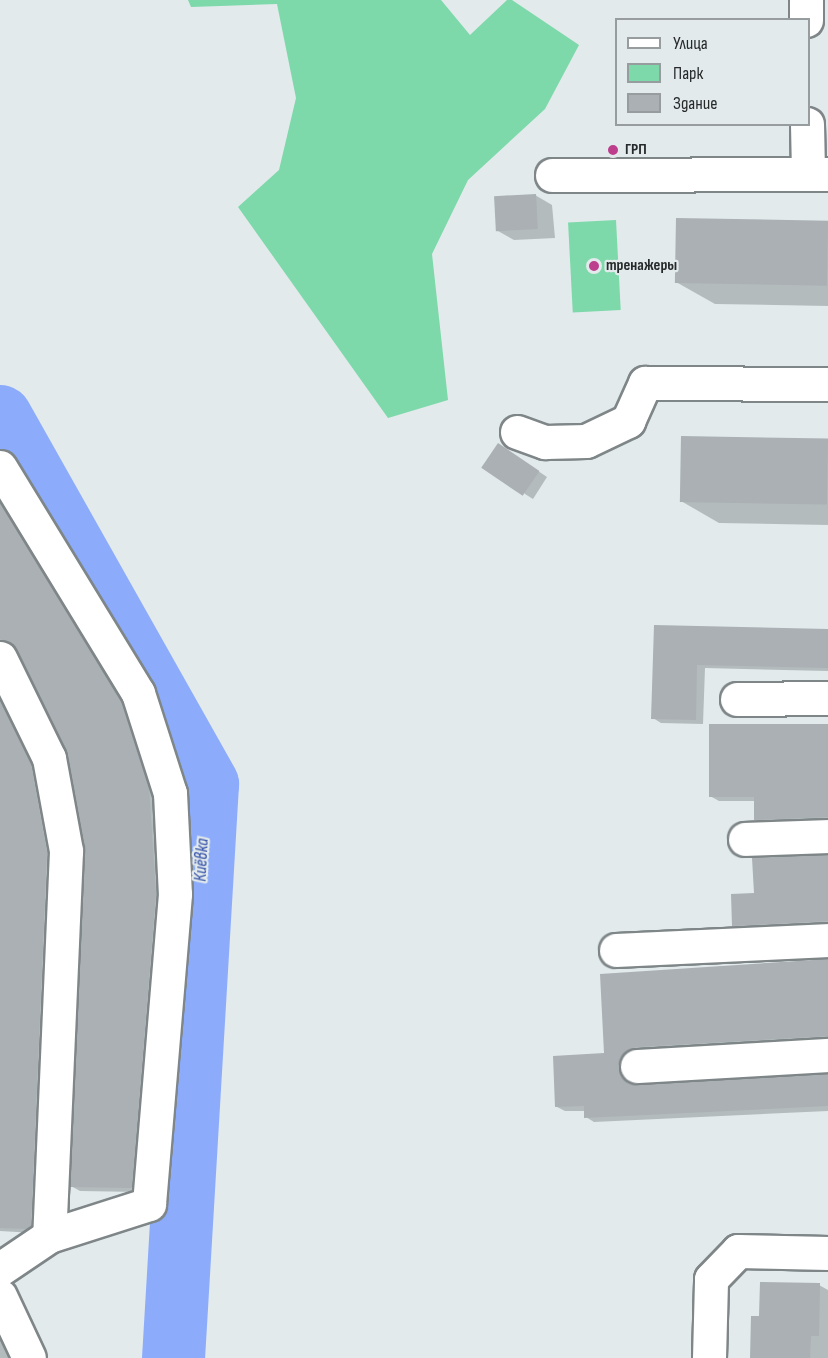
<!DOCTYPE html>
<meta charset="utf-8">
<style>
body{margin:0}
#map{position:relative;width:828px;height:1358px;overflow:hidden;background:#e2eaec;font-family:"Sofia Sans Condensed",sans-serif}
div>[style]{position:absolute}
.green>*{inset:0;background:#7dd8aa;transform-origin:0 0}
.shadow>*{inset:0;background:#0003}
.river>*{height:63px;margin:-31.5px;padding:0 31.5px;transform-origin:31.5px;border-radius:31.5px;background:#8cacfb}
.building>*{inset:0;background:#aab0b4;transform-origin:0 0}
.roads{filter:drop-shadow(2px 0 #7f8688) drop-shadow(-2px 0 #7f8688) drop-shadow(0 2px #7f8688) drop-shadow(0 -2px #7f8688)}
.minor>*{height:33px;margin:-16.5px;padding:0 16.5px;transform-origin:16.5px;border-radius:16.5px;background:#fff}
.dots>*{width:16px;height:16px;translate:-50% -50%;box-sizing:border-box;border:3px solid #e2eaec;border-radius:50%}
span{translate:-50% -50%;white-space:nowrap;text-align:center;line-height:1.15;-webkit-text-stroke:4.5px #e2eaec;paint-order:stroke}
.poi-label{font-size:16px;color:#272a2b;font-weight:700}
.left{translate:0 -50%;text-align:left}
.water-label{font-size:18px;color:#2f4ca7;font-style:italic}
.legend{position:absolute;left:615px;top:18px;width:195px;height:108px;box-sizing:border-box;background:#e2eaec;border:2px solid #979d9f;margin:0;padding:8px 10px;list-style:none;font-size:18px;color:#272a2b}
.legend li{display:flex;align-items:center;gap:12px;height:30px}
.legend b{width:30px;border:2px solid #979d9f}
</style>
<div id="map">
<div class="green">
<div style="clip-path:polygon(188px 0,441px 0,470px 35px,507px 0,512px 0,579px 45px,545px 109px,468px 180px,432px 254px,448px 400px,388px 418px,238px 207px,279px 170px,296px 98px,277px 4px,191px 7px)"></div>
<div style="left:616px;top:220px;width:90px;height:48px;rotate:87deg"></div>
</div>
<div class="shadow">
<div style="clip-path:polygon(535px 195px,552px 205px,555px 238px,514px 240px,498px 231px)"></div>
<div style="clip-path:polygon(828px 221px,828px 306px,715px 304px,676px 282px)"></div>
<div style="clip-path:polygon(828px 439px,828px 525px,719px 523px,681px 501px)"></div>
<div style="clip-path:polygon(507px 450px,547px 477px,533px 499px,525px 494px)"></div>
<div style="clip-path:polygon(0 496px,129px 707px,160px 811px,164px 899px,139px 1192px,80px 1191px,71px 1186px,86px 848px,67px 749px,18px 648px,10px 643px,0 645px)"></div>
<div style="clip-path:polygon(655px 627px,828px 631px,828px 671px,705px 668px,703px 724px,661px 723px,653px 718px)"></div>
<div style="clip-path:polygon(0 690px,39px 770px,55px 858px,34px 1233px,0 1231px)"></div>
<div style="clip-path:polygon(828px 725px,828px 823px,763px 824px,755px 819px,755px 801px,719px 801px,710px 796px)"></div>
<div style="clip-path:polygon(828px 856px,828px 926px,742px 930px,734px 925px,755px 894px)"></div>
<div style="clip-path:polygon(828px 960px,828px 1041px,626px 1073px,634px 1085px,828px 1075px,828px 1111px,594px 1122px,586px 1117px,585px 1111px,565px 1111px,557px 1107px,606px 1055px)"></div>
<div style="clip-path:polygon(819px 1285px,828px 1290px,828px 1358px,751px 1358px,760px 1318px)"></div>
<div style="clip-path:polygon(0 1329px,13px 1358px,0 1358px)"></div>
</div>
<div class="river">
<div style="left:0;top:416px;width:422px;rotate:60.6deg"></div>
<div style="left:207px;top:784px;width:575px;rotate:93.39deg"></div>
</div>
<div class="building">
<div style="left:536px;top:194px;width:35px;height:42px;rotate:87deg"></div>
<div style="left:676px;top:218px;width:152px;height:65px;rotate:1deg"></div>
<div style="left:681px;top:436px;width:147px;height:66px;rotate:1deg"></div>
<div style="left:498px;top:443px;width:50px;height:30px;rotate:34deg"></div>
<div style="clip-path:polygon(0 503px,121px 701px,149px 787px,156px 894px,132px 1188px,70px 1187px,84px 848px,66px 750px,17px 650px,0 639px)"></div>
<div style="clip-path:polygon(654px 625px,828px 629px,828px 668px,697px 665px,696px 720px,651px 719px)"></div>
<div style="clip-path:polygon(0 701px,31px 764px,47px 852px,31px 1226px,26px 1229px,0 1228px)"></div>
<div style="clip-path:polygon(709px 724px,828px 724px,828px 817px,754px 820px,754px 797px,709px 797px)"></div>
<div style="clip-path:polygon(828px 855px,828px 921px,732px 926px,731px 894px,754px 893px,752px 858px)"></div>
<div style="clip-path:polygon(828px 959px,828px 1036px,636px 1047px,626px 1051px,618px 1066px,622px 1077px,638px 1085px,828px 1074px,828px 1106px,584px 1118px,584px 1106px,555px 1107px,553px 1056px,604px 1053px,600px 974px)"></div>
<div style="clip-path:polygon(760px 1282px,820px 1283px,819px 1336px,811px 1336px,810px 1358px,750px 1358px,751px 1316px,759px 1316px)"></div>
</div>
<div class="roads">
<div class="minor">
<div style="left:806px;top:0;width:20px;rotate:90deg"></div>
<div style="left:807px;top:124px;width:49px;rotate:88.8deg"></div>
<div style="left:552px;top:175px;width:276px;rotate:-0.2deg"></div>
<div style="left:517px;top:432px;width:30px;rotate:20deg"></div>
<div style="left:545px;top:442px;width:41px;rotate:-1.4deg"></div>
<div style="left:586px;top:441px;width:47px;rotate:-25.5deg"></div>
<div style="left:628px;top:421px;width:42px;rotate:-65.9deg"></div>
<div style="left:645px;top:383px;width:183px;rotate:0.3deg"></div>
<div style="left:0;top:467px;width:265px;rotate:58.6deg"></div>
<div style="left:138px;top:693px;width:105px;rotate:72.3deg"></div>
<div style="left:170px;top:793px;width:101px;rotate:87.2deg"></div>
<div style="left:175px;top:894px;width:311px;rotate:94.8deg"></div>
<div style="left:149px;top:1204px;width:105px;rotate:162.3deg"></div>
<div style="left:0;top:658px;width:111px;rotate:63.9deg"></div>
<div style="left:49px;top:758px;width:95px;rotate:79.6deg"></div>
<div style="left:66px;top:851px;width:385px;rotate:92.5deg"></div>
<div style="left:49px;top:1236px;width:59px;rotate:146deg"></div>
<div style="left:737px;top:699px;width:91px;rotate:-0.6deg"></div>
<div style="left:745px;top:839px;width:83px;rotate:-2.1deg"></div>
<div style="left:616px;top:950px;width:212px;rotate:-2.7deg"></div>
<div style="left:637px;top:1066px;width:191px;rotate:-3.3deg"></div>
<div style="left:0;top:1296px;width:68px;rotate:64.9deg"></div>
<div style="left:709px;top:1358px;width:79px;rotate:-88.5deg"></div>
<div style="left:711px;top:1279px;width:39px;rotate:-46deg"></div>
<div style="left:738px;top:1251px;width:90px;rotate:1.3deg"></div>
</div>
</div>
<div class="dots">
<div style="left:613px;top:150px;background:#bc3e8c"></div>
<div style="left:594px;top:266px;background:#bc3e8c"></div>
</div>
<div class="poi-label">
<span class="left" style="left:625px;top:150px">ГРП</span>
<span class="left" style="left:606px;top:266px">тренажеры</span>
</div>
<div class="water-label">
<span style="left:202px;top:860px;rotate:-87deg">Киёвка</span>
</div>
<ul class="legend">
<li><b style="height:8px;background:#fff"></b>Улица</li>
<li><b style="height:16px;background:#7dd8aa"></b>Парк</li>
<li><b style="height:16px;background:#aab0b4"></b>Здание</li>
</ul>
</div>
